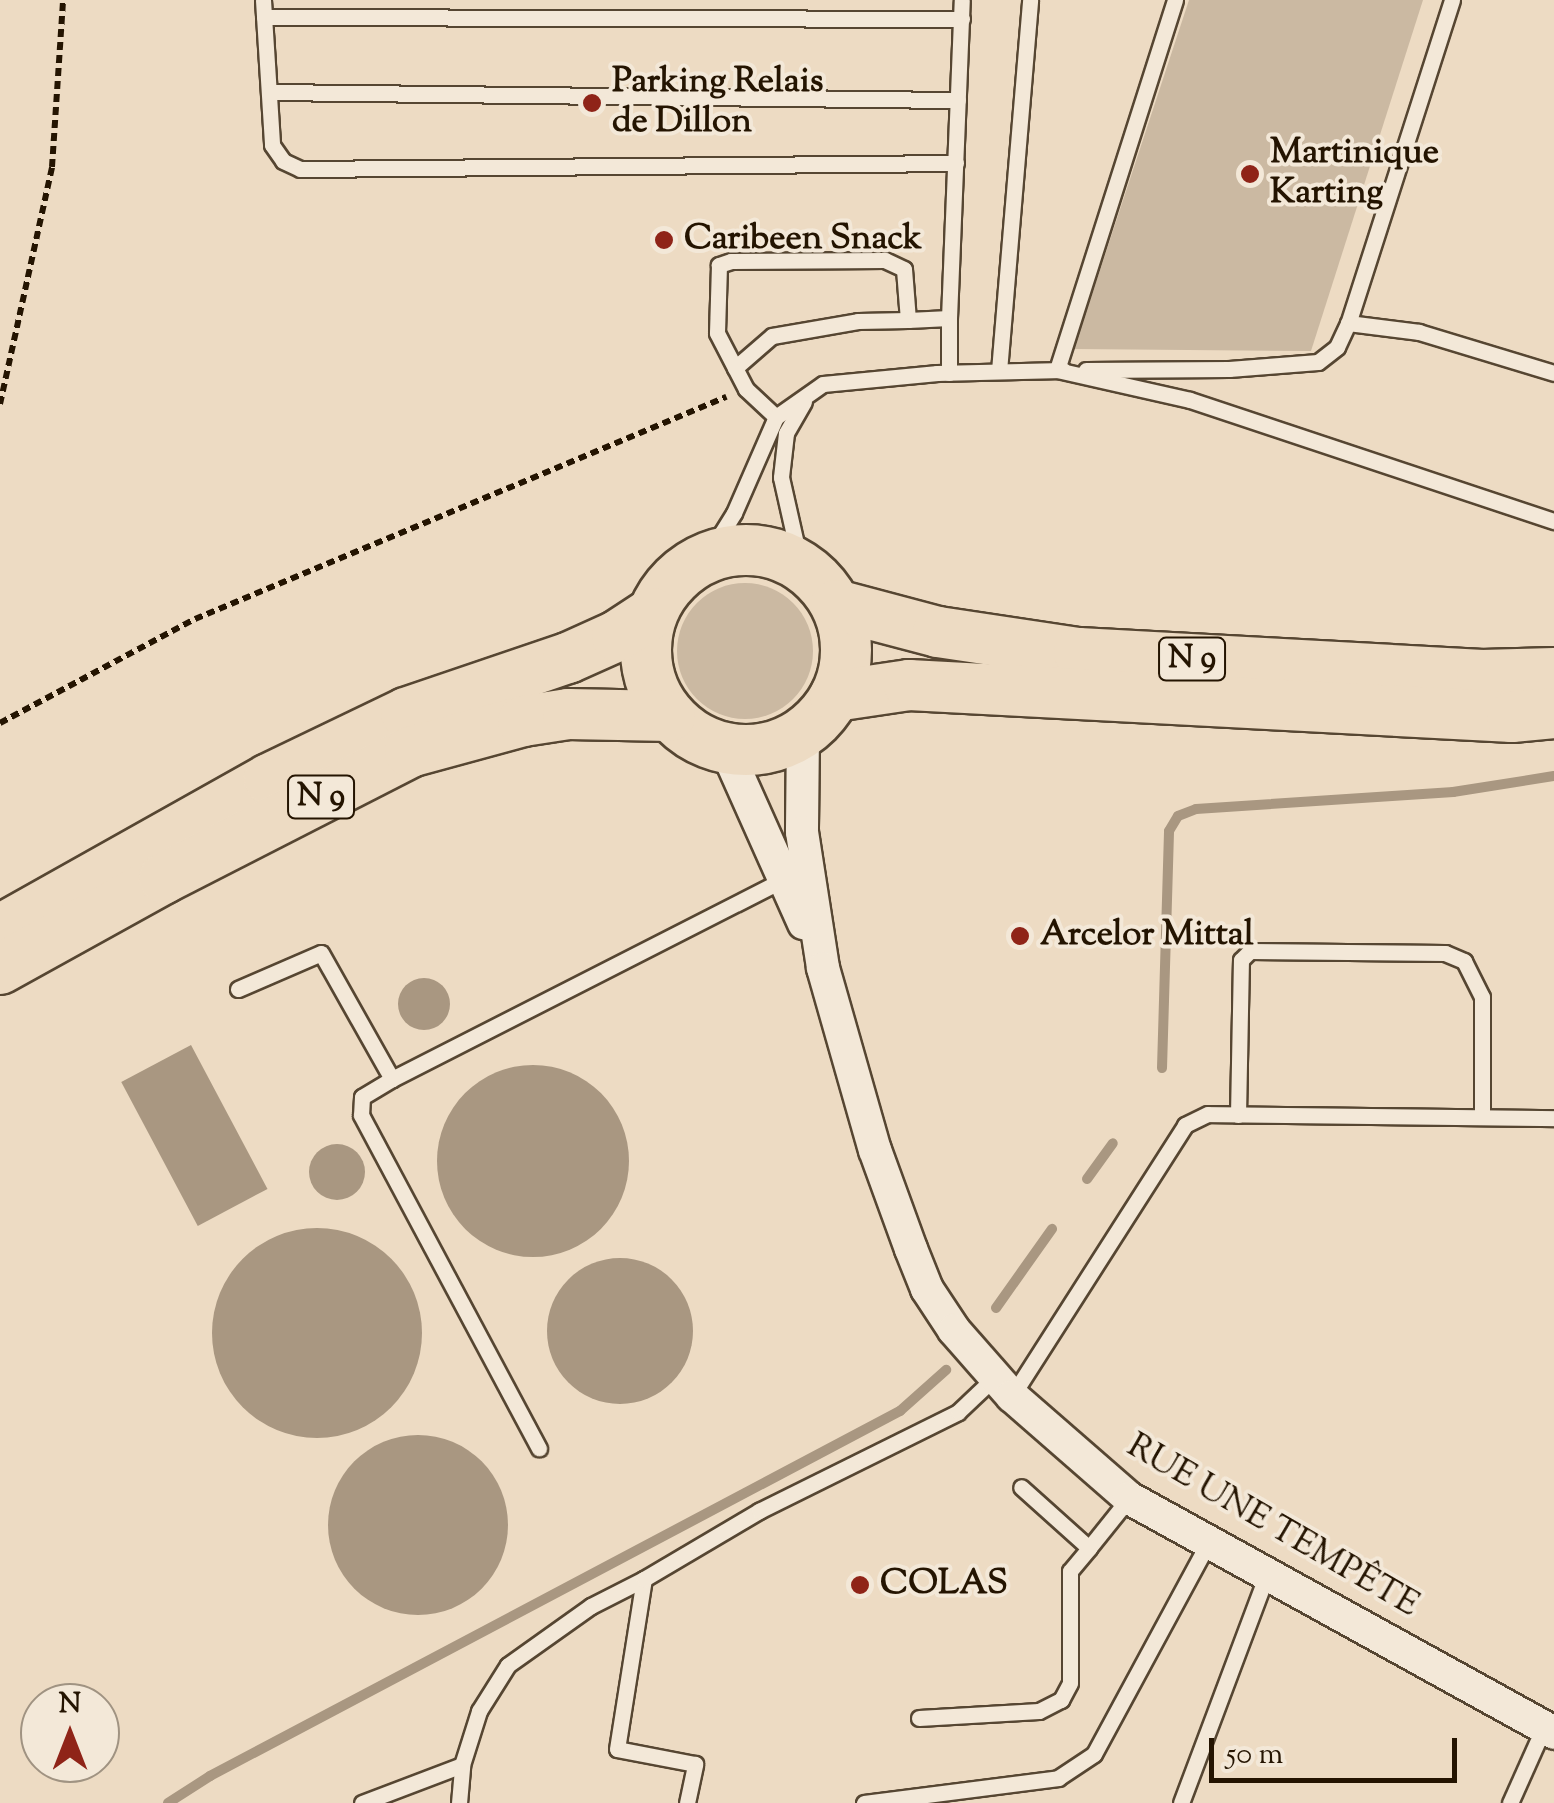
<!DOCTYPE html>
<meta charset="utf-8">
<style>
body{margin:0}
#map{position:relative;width:1554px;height:1803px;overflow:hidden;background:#eddbc3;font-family:"Sorts Mill Goudy",serif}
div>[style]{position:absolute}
.green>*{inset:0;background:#cbb9a2}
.round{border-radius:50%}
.water>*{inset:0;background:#a99781;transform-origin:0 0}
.stream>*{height:10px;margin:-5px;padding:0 5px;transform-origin:5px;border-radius:5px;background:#a99781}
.path>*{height:6px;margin-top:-3px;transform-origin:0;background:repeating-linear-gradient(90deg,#241401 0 8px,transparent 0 13px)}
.roads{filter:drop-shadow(2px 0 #564632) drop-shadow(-2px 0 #564632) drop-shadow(0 2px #564632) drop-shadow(0 -2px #564632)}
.lane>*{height:15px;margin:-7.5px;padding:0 7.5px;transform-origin:7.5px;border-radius:7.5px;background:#f3e8d8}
.street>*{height:32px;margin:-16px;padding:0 16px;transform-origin:16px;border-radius:16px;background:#f3e8d8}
.primary>*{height:50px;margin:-25px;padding:0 25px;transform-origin:25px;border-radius:25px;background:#eddbc3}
.primary>.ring{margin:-25px;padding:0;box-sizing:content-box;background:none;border:50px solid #eddbc3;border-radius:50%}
.dots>*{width:28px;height:28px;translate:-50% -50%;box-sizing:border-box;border:5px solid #f3e8d8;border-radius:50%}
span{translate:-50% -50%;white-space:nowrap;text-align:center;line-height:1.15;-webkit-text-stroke:8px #f3e8d8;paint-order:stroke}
.shield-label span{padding:2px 8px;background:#f3e8d8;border:2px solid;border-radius:8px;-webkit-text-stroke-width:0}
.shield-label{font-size:32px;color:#241401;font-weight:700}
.poi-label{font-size:35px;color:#241401;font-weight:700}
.left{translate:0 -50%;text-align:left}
.street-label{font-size:35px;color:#241401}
.north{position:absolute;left:20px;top:1683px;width:100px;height:100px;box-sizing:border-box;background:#f3e8d8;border:2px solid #a09382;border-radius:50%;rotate:0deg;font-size:28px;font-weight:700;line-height:40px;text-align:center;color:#241401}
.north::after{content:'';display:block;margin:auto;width:35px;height:45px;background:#8f2418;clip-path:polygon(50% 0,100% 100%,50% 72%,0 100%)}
.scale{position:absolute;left:1209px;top:1738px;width:248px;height:45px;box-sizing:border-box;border:5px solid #241401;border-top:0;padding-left:12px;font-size:30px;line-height:35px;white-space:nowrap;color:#241401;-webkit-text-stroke:8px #f3e8d8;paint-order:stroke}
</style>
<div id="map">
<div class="green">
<div style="clip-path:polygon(1189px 0,1423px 0,1311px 351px,1074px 349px)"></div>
<div class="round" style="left:677px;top:583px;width:136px;height:136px"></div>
</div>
<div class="water">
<div class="round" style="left:398px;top:978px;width:52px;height:52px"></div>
<div style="left:191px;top:1045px;width:163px;height:79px;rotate:62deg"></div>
<div class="round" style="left:437px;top:1065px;width:192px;height:192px"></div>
<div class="round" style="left:309px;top:1144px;width:56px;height:56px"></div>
<div class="round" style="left:212px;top:1228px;width:210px;height:210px"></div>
<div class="round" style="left:547px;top:1258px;width:146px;height:146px"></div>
<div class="round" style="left:328px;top:1435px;width:180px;height:180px"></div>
</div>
<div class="stream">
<div style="left:1162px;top:1068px;width:237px;rotate:-88.3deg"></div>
<div style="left:1169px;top:831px;width:17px;rotate:-59deg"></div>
<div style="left:1178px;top:816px;width:19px;rotate:-21deg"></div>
<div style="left:1196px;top:809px;width:258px;rotate:-3.8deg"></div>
<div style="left:1453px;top:792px;width:102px;rotate:-9deg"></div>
<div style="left:1087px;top:1179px;width:44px;rotate:-54.2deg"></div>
<div style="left:996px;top:1308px;width:97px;rotate:-54.7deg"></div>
<div style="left:168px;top:1803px;width:50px;rotate:-32.7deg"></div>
<div style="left:210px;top:1776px;width:781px;rotate:-27.88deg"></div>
<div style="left:900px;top:1411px;width:62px;rotate:-41.7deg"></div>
</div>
<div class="path">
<div style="left:0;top:404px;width:243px;rotate:-77.6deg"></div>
<div style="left:52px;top:167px;width:167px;rotate:-86.2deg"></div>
<div style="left:0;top:723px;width:221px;rotate:-28.1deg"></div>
<div style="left:195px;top:619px;width:576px;rotate:-22.69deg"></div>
</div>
<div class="roads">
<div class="lane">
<div style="left:263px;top:0;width:145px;rotate:86.4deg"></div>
<div style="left:272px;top:145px;width:19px;rotate:55deg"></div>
<div style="left:283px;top:161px;width:19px;rotate:25deg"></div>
<div style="left:300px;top:169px;width:656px;rotate:-0.52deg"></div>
<div style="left:1175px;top:0;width:388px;rotate:107.7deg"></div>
<div style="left:1057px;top:370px;width:136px;rotate:12.7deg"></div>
<div style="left:1190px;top:400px;width:384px;rotate:18.4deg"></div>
<div style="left:1452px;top:0;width:339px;rotate:107.8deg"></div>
<div style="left:1348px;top:323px;width:72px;rotate:7.2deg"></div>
<div style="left:1419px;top:332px;width:141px;rotate:16.9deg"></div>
<div style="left:264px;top:17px;width:698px;rotate:0.16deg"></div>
<div style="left:269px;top:92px;width:689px;rotate:0.67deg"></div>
<div style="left:949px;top:318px;width:318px;rotate:-87.7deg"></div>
<div style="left:908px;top:320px;width:41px;rotate:-2.8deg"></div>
<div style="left:949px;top:318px;width:55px;rotate:90deg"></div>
<div style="left:735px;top:368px;width:49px;rotate:-40.9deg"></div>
<div style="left:772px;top:336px;width:87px;rotate:-9.9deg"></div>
<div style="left:858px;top:321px;width:50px;rotate:-1.1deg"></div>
<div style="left:908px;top:320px;width:51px;rotate:-94.5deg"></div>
<div style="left:904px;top:269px;width:21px;rotate:-155deg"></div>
<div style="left:885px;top:260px;width:154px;rotate:179.6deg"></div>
<div style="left:731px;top:261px;width:13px;rotate:162deg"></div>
<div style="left:719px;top:265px;width:68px;rotate:91.7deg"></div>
<div style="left:717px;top:333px;width:63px;rotate:62.6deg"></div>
<div style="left:746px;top:389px;width:41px;rotate:43deg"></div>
<div style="left:1086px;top:370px;width:143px;rotate:-0.4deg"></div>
<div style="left:1229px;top:369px;width:89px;rotate:-4.5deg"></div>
<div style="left:1318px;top:362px;width:24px;rotate:-38deg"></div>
<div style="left:1337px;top:347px;width:26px;rotate:-65deg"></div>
<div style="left:999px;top:371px;width:372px;rotate:-85.2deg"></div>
<div style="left:706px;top:558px;width:53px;rotate:-58.1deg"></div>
<div style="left:734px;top:513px;width:105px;rotate:-66.4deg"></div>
<div style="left:776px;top:417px;width:57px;rotate:-35.1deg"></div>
<div style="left:823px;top:384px;width:115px;rotate:-5.5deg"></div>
<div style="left:937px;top:373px;width:126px;rotate:-1.4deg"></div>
<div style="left:801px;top:566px;width:91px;rotate:-102.7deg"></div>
<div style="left:781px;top:477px;width:44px;rotate:-83.5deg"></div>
<div style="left:786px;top:433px;width:36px;rotate:-60deg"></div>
<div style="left:238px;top:989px;width:90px;rotate:-23.4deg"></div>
<div style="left:321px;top:953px;width:145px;rotate:60.6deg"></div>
<div style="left:392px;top:1079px;width:441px;rotate:-27deg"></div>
<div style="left:392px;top:1079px;width:35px;rotate:149deg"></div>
<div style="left:362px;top:1097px;width:18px;rotate:93deg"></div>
<div style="left:361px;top:1115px;width:378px;rotate:61.9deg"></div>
<div style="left:1238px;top:1115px;width:155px;rotate:-88.9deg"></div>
<div style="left:1241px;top:960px;width:13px;rotate:-45deg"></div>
<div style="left:1250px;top:951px;width:195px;rotate:0.6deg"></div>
<div style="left:1445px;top:953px;width:21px;rotate:23deg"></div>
<div style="left:1464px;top:961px;width:40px;rotate:63.4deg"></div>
<div style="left:1482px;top:997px;width:120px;rotate:90deg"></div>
<div style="left:1012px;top:1396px;width:322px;rotate:-57.4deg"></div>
<div style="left:1185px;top:1125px;width:25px;rotate:-26deg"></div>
<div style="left:1208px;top:1114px;width:346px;rotate:0.7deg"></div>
<div style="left:1089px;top:1548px;width:64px;rotate:-51.3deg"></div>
<div style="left:919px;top:1718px;width:120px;rotate:-3.3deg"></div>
<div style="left:1039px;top:1711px;width:25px;rotate:-27deg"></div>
<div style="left:1061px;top:1700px;width:19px;rotate:-62deg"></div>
<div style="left:1070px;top:1683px;width:112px;rotate:-90deg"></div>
<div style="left:1070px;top:1571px;width:30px;rotate:-50deg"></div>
<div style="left:1089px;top:1548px;width:91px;rotate:-138.1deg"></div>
<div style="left:362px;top:1803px;width:107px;rotate:-20.8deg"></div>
<div style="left:459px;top:1803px;width:38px;rotate:-85deg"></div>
<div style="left:462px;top:1765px;width:57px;rotate:-72.5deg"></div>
<div style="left:479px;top:1711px;width:54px;rotate:-57.8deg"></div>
<div style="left:508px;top:1665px;width:102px;rotate:-35.4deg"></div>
<div style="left:591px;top:1606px;width:59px;rotate:-27deg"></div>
<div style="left:687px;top:1803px;width:40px;rotate:-78deg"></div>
<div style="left:695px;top:1764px;width:79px;rotate:-169.1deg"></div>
<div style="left:617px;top:1749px;width:172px;rotate:-81deg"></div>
<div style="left:644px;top:1579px;width:134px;rotate:-30.6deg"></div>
<div style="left:759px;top:1511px;width:222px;rotate:-26.4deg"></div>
<div style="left:958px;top:1412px;width:51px;rotate:-43.4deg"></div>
<div style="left:864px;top:1803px;width:196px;rotate:-7.3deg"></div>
<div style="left:1058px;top:1778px;width:43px;rotate:-33.7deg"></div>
<div style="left:1094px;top:1754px;width:242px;rotate:-61.6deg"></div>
<div style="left:1181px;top:1803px;width:245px;rotate:-69.4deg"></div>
<div style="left:1510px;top:1803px;width:83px;rotate:-65.9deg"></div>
</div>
<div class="street">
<div style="left:803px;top:733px;width:99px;rotate:90.6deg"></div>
<div style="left:802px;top:832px;width:138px;rotate:81.2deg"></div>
<div style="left:823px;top:968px;width:189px;rotate:74.1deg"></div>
<div style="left:875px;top:1150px;width:105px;rotate:70deg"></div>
<div style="left:911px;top:1249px;width:43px;rotate:68.2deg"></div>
<div style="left:927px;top:1289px;width:49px;rotate:56.6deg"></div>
<div style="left:954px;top:1330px;width:88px;rotate:48.7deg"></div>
<div style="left:1012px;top:1396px;width:155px;rotate:41.1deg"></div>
<div style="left:1129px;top:1498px;width:486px;rotate:28.9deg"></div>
<div style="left:726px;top:749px;width:191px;rotate:65.9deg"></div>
</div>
<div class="primary">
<div class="ring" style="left:646px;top:550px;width:150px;height:150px"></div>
<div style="left:836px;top:605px;width:106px;rotate:14.8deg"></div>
<div style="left:938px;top:632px;width:143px;rotate:8.5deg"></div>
<div style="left:1079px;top:653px;width:404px;rotate:3.1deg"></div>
<div style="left:1482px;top:675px;width:72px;rotate:-1.6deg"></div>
<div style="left:835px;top:696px;width:75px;rotate:-8.5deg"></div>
<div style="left:909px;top:685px;width:604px;rotate:3.04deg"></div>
<div style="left:1512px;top:717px;width:42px;rotate:-5.4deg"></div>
<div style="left:0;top:930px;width:308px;rotate:-29.3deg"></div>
<div style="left:269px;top:779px;width:152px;rotate:-25.7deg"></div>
<div style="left:406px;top:713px;width:171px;rotate:-18.8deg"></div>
<div style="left:568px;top:658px;width:54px;rotate:-24.2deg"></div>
<div style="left:617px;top:636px;width:42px;rotate:-33.3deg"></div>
<div style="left:0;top:969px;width:188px;rotate:-29deg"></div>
<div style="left:164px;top:878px;width:276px;rotate:-27.1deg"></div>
<div style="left:410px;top:752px;width:117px;rotate:-15.3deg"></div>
<div style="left:523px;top:721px;width:46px;rotate:-8.8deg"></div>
<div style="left:568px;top:714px;width:102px;rotate:1.1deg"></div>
</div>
</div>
<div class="dots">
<div style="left:592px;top:103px;background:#8f2418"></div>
<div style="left:1250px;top:174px;background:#8f2418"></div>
<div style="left:664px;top:240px;background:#8f2418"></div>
<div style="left:1020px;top:936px;background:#8f2418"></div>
<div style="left:860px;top:1585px;background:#8f2418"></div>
</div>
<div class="shield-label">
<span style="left:1192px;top:659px">N 9</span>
<span style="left:321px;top:797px">N 9</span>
</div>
<div class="poi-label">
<span class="left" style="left:612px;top:103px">Parking Relais<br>de Dillon</span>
<span class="left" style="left:1270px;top:174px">Martinique<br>Karting</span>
<span class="left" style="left:684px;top:240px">Caribeen Snack</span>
<span class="left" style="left:1040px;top:936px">Arcelor Mittal</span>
<span class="left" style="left:880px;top:1585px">COLAS</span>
</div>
<div class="street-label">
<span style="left:1272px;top:1527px;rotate:30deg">RUE UNE TEMPÊTE</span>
</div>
<div class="north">N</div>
<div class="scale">50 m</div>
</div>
